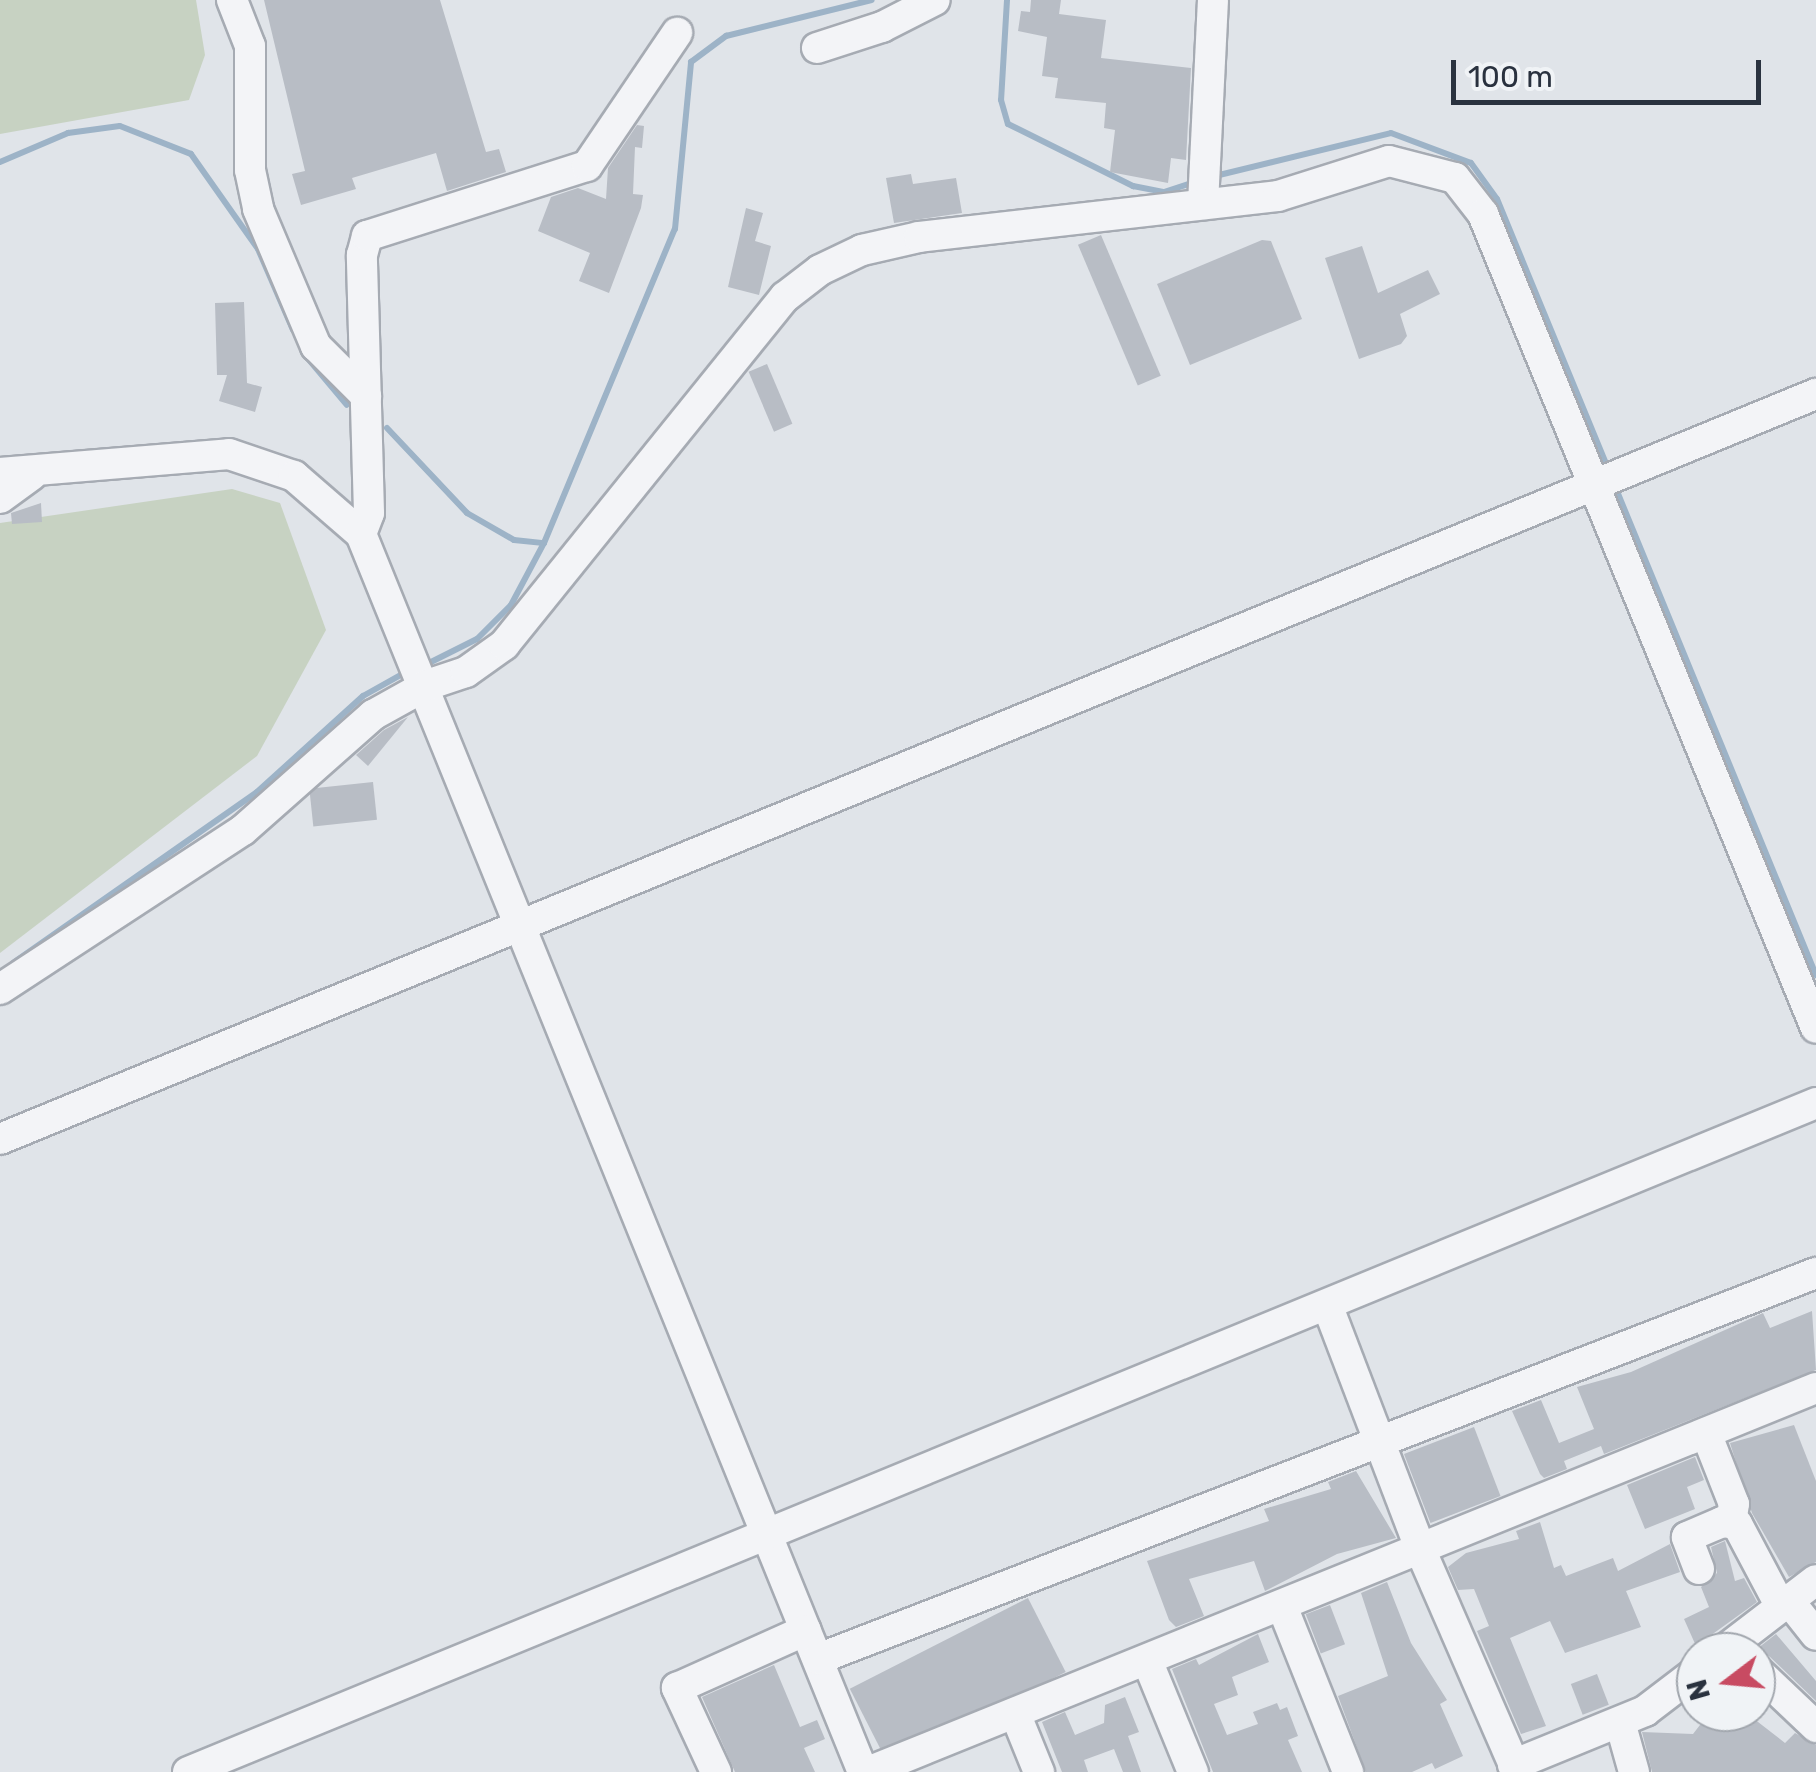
<!DOCTYPE html>
<style>
body{margin:0}
#map{position:relative;width:1816px;height:1772px;overflow:hidden;background:#e0e4e9;font-family:Rubik,sans-serif}
div>[style]{position:absolute}
.green>*{inset:0;background:#c7d2c2}
.stream>*{height:6px;margin:-3px;padding:0 3px;transform-origin:3px;border-radius:3px;background:#9db3c7}
.building>*{inset:0;background:#b8bdc5;transform-origin:0 0}
.roads{filter:drop-shadow(2px 0 #a6abb3) drop-shadow(-2px 0 #a6abb3) drop-shadow(0 2px #a6abb3) drop-shadow(0 -2px #a6abb3)}
.minor>*{height:30px;margin:-15px;padding:0 15px;transform-origin:15px;border-radius:15px;background:#f3f4f7}
span{translate:-50% -50%;white-space:nowrap;text-align:center;line-height:1.15;-webkit-text-stroke:10px #f0f3f6;paint-order:stroke}
.north{position:absolute;left:1676px;top:1632px;width:100px;height:100px;box-sizing:border-box;background:#f0f3f6;border:2px solid #a1a6ad;border-radius:50%;rotate:254deg;font-size:28px;font-weight:700;line-height:40px;text-align:center;color:#2a323f}
.north::after{content:'';display:block;margin:auto;width:35px;height:45px;background:#c84b62;clip-path:polygon(50% 0,100% 100%,50% 72%,0 100%)}
.scale{position:absolute;left:1451px;top:60px;width:310px;height:45px;box-sizing:border-box;border:5px solid #2a323f;border-top:0;padding-left:12px;font-size:30px;line-height:35px;white-space:nowrap;color:#2a323f;-webkit-text-stroke:8px #f0f3f6;paint-order:stroke}
</style>
<div id="map">
<div class="green">
<div style="clip-path:polygon(0 0,196px 0,205px 55px,189px 100px,0 134px)"></div>
<div style="clip-path:polygon(232px 489px,280px 503px,326px 630px,257px 756px,0 953px,0 523px)"></div>
</div>
<div class="stream">
<div style="left:1007px;top:0;width:100px;rotate:93.4deg"></div>
<div style="left:1001px;top:100px;width:25px;rotate:74deg"></div>
<div style="left:1008px;top:124px;width:140px;rotate:26.4deg"></div>
<div style="left:1133px;top:186px;width:32px;rotate:11deg"></div>
<div style="left:1164px;top:192px;width:32px;rotate:-18deg"></div>
<div style="left:0;top:162px;width:74px;rotate:-23.1deg"></div>
<div style="left:68px;top:133px;width:52px;rotate:-7.7deg"></div>
<div style="left:120px;top:126px;width:76px;rotate:21.5deg"></div>
<div style="left:191px;top:154px;width:116px;rotate:54.8deg"></div>
<div style="left:258px;top:249px;width:88px;rotate:66.6deg"></div>
<div style="left:1211px;top:177px;width:185px;rotate:-13.7deg"></div>
<div style="left:1391px;top:133px;width:85px;rotate:20.6deg"></div>
<div style="left:1471px;top:163px;width:44px;rotate:54.2deg"></div>
<div style="left:1497px;top:199px;width:291px;rotate:67.6deg"></div>
<div style="left:305px;top:355px;width:65px;rotate:50deg"></div>
<div style="left:387px;top:428px;width:117px;rotate:46.7deg"></div>
<div style="left:467px;top:513px;width:54px;rotate:29.9deg"></div>
<div style="left:514px;top:540px;width:30px;rotate:6deg"></div>
<div style="left:544px;top:543px;width:340px;rotate:-67.4deg"></div>
<div style="left:675px;top:229px;width:168px;rotate:-84.5deg"></div>
<div style="left:691px;top:62px;width:44px;rotate:-36.6deg"></div>
<div style="left:726px;top:36px;width:150px;rotate:-13.9deg"></div>
<div style="left:1614px;top:484px;width:531px;rotate:67.64deg"></div>
<div style="left:425px;top:665px;width:58px;rotate:-26.6deg"></div>
<div style="left:477px;top:639px;width:48px;rotate:-45deg"></div>
<div style="left:511px;top:605px;width:70px;rotate:-62deg"></div>
<div style="left:13px;top:963px;width:298px;rotate:-35deg"></div>
<div style="left:257px;top:792px;width:143px;rotate:-42.2deg"></div>
<div style="left:363px;top:696px;width:51px;rotate:-29.1deg"></div>
</div>
<div class="building">
<div style="clip-path:polygon(264px 0,440px 0,486px 152px,499px 149px,506px 172px,447px 191px,436px 153px,352px 178px,356px 189px,301px 205px,292px 174px,305px 171px)"></div>
<div style="clip-path:polygon(1031px 0,1061px 0,1059px 14px,1106px 20px,1101px 58px,1191px 68px,1186px 160px,1171px 158px,1168px 183px,1110px 172px,1115px 130px,1104px 128px,1106px 103px,1055px 98px,1058px 78px,1042px 76px,1047px 37px,1018px 31px,1021px 11px,1030px 12px)"></div>
<div style="clip-path:polygon(637px 125px,644px 126px,642px 148px,635px 147px,633px 194px,643px 195px,641px 208px,609px 293px,579px 281px,590px 253px,538px 231px,551px 197px,578px 188px,606px 199px,608px 168px)"></div>
<div style="clip-path:polygon(911px 174px,913px 184px,956px 178px,962px 213px,894px 223px,886px 178px)"></div>
<div style="clip-path:polygon(746px 208px,763px 213px,755px 241px,771px 246px,759px 295px,728px 287px)"></div>
<div style="left:1101px;top:235px;width:153px;height:25px;rotate:67deg"></div>
<div style="clip-path:polygon(1262px 240px,1271px 241px,1302px 319px,1190px 365px,1157px 284px)"></div>
<div style="clip-path:polygon(1362px 246px,1378px 293px,1428px 270px,1440px 294px,1400px 314px,1407px 336px,1401px 344px,1359px 359px,1325px 258px)"></div>
<div style="clip-path:polygon(244px 302px,247px 383px,262px 387px,255px 412px,219px 401px,227px 375px,217px 375px,215px 303px)"></div>
<div style="left:767px;top:364px;width:65px;height:20px;rotate:67deg"></div>
<div style="clip-path:polygon(41px 503px,42px 522px,12px 524px,11px 513px)"></div>
<div style="clip-path:polygon(408px 717px,368px 766px,356px 755px,384px 730px)"></div>
<div style="left:373px;top:782px;width:38px;height:64px;rotate:84deg"></div>
<div style="clip-path:polygon(1812px 1311px,1816px 1370px,1604px 1454px,1601px 1446px,1564px 1461px,1567px 1469px,1544px 1478px,1540px 1474px,1512px 1411px,1541px 1400px,1559px 1443px,1594px 1429px,1577px 1387px,1631px 1372px,1763px 1313px,1770px 1328px)"></div>
<div style="clip-path:polygon(1794px 1425px,1816px 1481px,1816px 1562px,1789px 1577px,1752px 1513px,1730px 1443px)"></div>
<div style="left:1474px;top:1427px;width:74px;height:75px;rotate:69deg"></div>
<div style="clip-path:polygon(1695px 1457px,1704px 1480px,1687px 1487px,1695px 1509px,1645px 1529px,1627px 1485px)"></div>
<div style="clip-path:polygon(1356px 1471px,1396px 1538px,1337px 1554px,1265px 1591px,1254px 1561px,1189px 1579px,1204px 1616px,1176px 1627px,1169px 1620px,1147px 1561px,1269px 1521px,1264px 1509px,1331px 1489px,1328px 1482px)"></div>
<div style="clip-path:polygon(1540px 1522px,1554px 1568px,1561px 1565px,1566px 1576px,1613px 1558px,1618px 1571px,1670px 1544px,1680px 1572px,1626px 1591px,1641px 1627px,1565px 1653px,1550px 1621px,1510px 1638px,1546px 1726px,1521px 1734px,1477px 1631px,1489px 1626px,1474px 1589px,1458px 1590px,1448px 1567px,1466px 1553px,1519px 1539px,1516px 1531px)"></div>
<div style="clip-path:polygon(1725px 1541px,1735px 1581px,1744px 1578px,1757px 1602px,1696px 1646px,1684px 1619px,1709px 1607px,1701px 1587px,1717px 1573px,1711px 1547px)"></div>
<div style="clip-path:polygon(1387px 1582px,1411px 1643px,1447px 1700px,1440px 1704px,1463px 1756px,1435px 1769px,1432px 1763px,1412px 1772px,1366px 1772px,1338px 1696px,1388px 1676px,1361px 1593px)"></div>
<div style="left:1028px;top:1598px;width:83px;height:200px;rotate:63deg"></div>
<div style="left:1330px;top:1605px;width:42px;height:26px;rotate:69deg"></div>
<div style="clip-path:polygon(1258px 1634px,1269px 1662px,1232px 1677px,1238px 1695px,1214px 1704px,1227px 1735px,1258px 1724px,1253px 1712px,1277px 1703px,1280px 1710px,1287px 1707px,1298px 1736px,1288px 1740px,1302px 1772px,1213px 1772px,1172px 1669px,1196px 1659px,1199px 1665px)"></div>
<div style="clip-path:polygon(1776px 1634px,1816px 1681px,1816px 1701px,1769px 1656px,1753px 1652px)"></div>
<div style="clip-path:polygon(774px 1665px,800px 1727px,817px 1720px,825px 1739px,804px 1748px,815px 1772px,735px 1772px,702px 1697px)"></div>
<div style="left:1597px;top:1674px;width:33px;height:28px;rotate:69deg"></div>
<div style="clip-path:polygon(1125px 1697px,1139px 1732px,1128px 1736px,1141px 1772px,1123px 1772px,1114px 1749px,1084px 1760px,1088px 1772px,1062px 1772px,1042px 1722px,1065px 1712px,1075px 1735px,1104px 1723px,1105px 1705px)"></div>
<div style="clip-path:polygon(1710px 1712px,1731px 1712px,1741px 1720px,1749px 1715px,1785px 1743px,1795px 1733px,1816px 1745px,1816px 1772px,1652px 1772px,1642px 1732px,1693px 1734px)"></div>
</div>
<div class="roads">
<div class="minor">
<div style="left:232px;top:0;width:49px;rotate:68.6deg"></div>
<div style="left:250px;top:46px;width:124px;rotate:90deg"></div>
<div style="left:250px;top:170px;width:40px;rotate:78deg"></div>
<div style="left:258px;top:209px;width:149px;rotate:67.1deg"></div>
<div style="left:316px;top:346px;width:71px;rotate:45deg"></div>
<div style="left:817px;top:48px;width:68px;rotate:-17.9deg"></div>
<div style="left:882px;top:27px;width:59px;rotate:-27deg"></div>
<div style="left:1203px;top:204px;width:204px;rotate:-87.2deg"></div>
<div style="left:0;top:473px;width:230px;rotate:-4.7deg"></div>
<div style="left:229px;top:454px;width:69px;rotate:18.7deg"></div>
<div style="left:294px;top:476px;width:89px;rotate:40.9deg"></div>
<div style="left:361px;top:534px;width:1336px;rotate:67.93deg"></div>
<div style="left:0;top:498px;width:39px;rotate:-36deg"></div>
<div style="left:361px;top:534px;width:22px;rotate:-69deg"></div>
<div style="left:369px;top:513px;width:258px;rotate:-91.6deg"></div>
<div style="left:362px;top:255px;width:20px;rotate:-75deg"></div>
<div style="left:367px;top:236px;width:231px;rotate:-17.7deg"></div>
<div style="left:587px;top:166px;width:161px;rotate:-55.9deg"></div>
<div style="left:0;top:989px;width:290px;rotate:-33.2deg"></div>
<div style="left:243px;top:830px;width:174px;rotate:-41.5deg"></div>
<div style="left:373px;top:715px;width:62px;rotate:-29.1deg"></div>
<div style="left:427px;top:685px;width:41px;rotate:-18.4deg"></div>
<div style="left:466px;top:672px;width:47px;rotate:-35.4deg"></div>
<div style="left:504px;top:645px;width:447px;rotate:-51.1deg"></div>
<div style="left:785px;top:297px;width:44px;rotate:-37.6deg"></div>
<div style="left:820px;top:270px;width:47px;rotate:-25.5deg"></div>
<div style="left:862px;top:250px;width:58px;rotate:-12.8deg"></div>
<div style="left:919px;top:237px;width:361px;rotate:-6.5deg"></div>
<div style="left:1278px;top:196px;width:116px;rotate:-17.5deg"></div>
<div style="left:1389px;top:161px;width:68px;rotate:14.4deg"></div>
<div style="left:1455px;top:178px;width:46px;rotate:52.1deg"></div>
<div style="left:1483px;top:214px;width:879px;rotate:67.75deg"></div>
<div style="left:0;top:1139px;width:1963px;rotate:-22.31deg"></div>
<div style="left:1328px;top:1307px;width:261px;rotate:69.1deg"></div>
<div style="left:1421px;top:1551px;width:241px;rotate:66.5deg"></div>
<div style="left:1706px;top:1433px;width:76px;rotate:68.5deg"></div>
<div style="left:1734px;top:1504px;width:18px;rotate:99deg"></div>
<div style="left:1699px;top:1569px;width:34px;rotate:-111deg"></div>
<div style="left:1687px;top:1537px;width:38px;rotate:-23deg"></div>
<div style="left:1722px;top:1522px;width:15px;rotate:8deg"></div>
<div style="left:1737px;top:1524px;width:94px;rotate:62.1deg"></div>
<div style="left:1789px;top:1601px;width:43px;rotate:51.5deg"></div>
<div style="left:1282px;top:1606px;width:179px;rotate:68.3deg"></div>
<div style="left:1722px;top:1652px;width:118px;rotate:-37.5deg"></div>
<div style="left:818px;top:1659px;width:1070px;rotate:-21.15deg"></div>
<div style="left:1147px;top:1660px;width:121px;rotate:67.7deg"></div>
<div style="left:1756px;top:1670px;width:83px;rotate:43.5deg"></div>
<div style="left:1015px;top:1713px;width:64px;rotate:67.9deg"></div>
<div style="left:1620px;top:1722px;width:52px;rotate:74.4deg"></div>
<div style="left:1513px;top:1765px;width:143px;rotate:-22.2deg"></div>
<div style="left:1645px;top:1711px;width:64px;rotate:-37.4deg"></div>
<div style="left:188px;top:1772px;width:1760px;rotate:-22.34deg"></div>
<div style="left:716px;top:1772px;width:93px;rotate:-114.9deg"></div>
<div style="left:677px;top:1688px;width:141px;rotate:-24.2deg"></div>
<div style="left:868px;top:1772px;width:1023px;rotate:-22.05deg"></div>
</div>
</div>
<div class="north">N</div>
<div class="scale">100 m</div>
</div>
